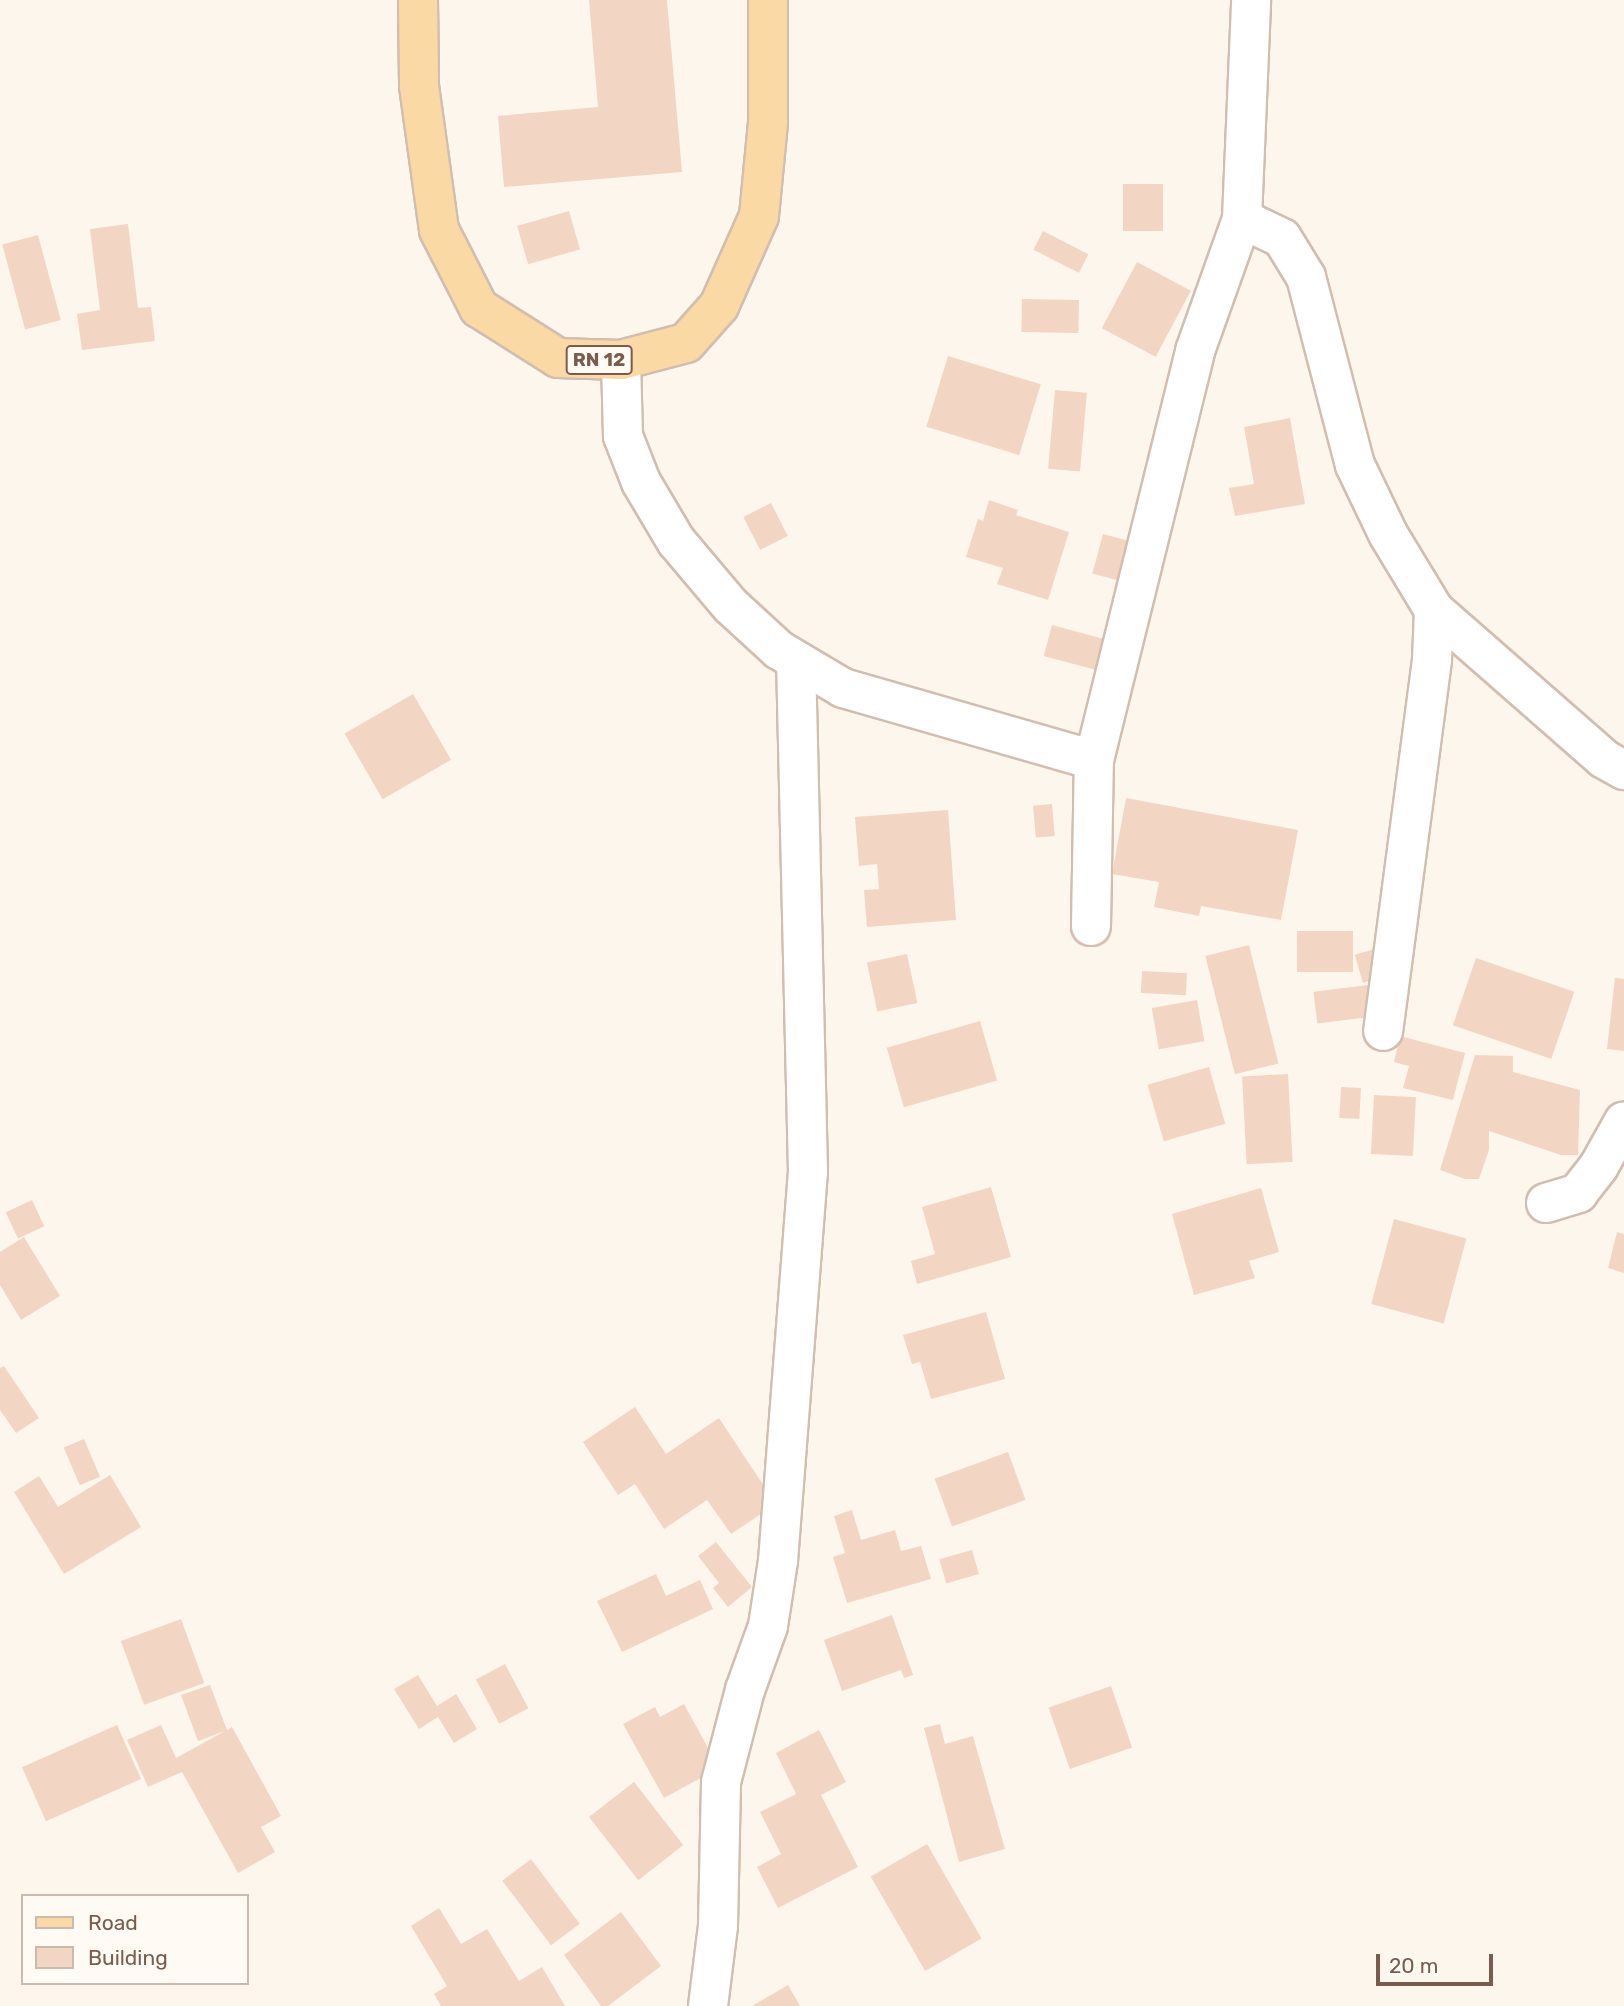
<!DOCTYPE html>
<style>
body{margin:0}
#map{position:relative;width:1624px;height:2006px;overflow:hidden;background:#fdf6ec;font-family:Rubik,sans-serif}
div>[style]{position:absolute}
.building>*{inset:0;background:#f3d5c3;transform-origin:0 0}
.roads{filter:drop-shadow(2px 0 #d1beb0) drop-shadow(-2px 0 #d1beb0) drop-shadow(0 2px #d1beb0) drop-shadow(0 -2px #d1beb0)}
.street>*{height:38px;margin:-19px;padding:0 19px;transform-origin:19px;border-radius:19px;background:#fff}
.primary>*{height:38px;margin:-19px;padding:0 19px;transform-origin:19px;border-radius:19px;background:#fbd9a5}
span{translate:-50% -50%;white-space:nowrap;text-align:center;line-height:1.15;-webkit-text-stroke:7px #fffaf3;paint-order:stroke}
.shield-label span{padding:2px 5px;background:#fffaf3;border:2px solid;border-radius:5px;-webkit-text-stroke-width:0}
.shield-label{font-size:19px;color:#7a5c4d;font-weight:700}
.legend{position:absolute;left:21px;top:1894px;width:228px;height:91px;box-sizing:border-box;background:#fffaf3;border:2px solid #cabbb1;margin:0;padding:9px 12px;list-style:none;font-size:21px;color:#7a5c4d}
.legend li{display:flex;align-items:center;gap:14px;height:35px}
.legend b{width:35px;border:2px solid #cabbb1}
.scale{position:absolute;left:1376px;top:1954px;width:117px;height:32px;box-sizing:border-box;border:4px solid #7a5c4d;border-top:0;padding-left:9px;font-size:21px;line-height:24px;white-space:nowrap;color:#7a5c4d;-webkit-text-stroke:5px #fffaf3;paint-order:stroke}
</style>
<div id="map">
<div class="building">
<div style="clip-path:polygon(589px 0,667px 0,682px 172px,504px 187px,498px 116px,598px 107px)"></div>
<div style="left:1123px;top:184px;width:40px;height:47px"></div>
<div style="left:569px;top:211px;width:40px;height:54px;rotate:74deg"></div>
<div style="clip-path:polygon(128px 224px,138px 308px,151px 307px,155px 341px,82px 350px,77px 314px,100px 310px,90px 229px)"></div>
<div style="left:1043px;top:231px;width:51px;height:21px;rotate:27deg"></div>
<div style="left:38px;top:235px;width:88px;height:37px;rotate:75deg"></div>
<div style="left:1137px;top:262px;width:61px;height:75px;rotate:28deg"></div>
<div style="left:1022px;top:299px;width:57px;height:33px;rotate:1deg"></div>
<div style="left:948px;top:356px;width:97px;height:74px;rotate:17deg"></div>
<div style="left:1055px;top:390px;width:32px;height:79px;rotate:5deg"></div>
<div style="clip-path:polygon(1290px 418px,1305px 504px,1235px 516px,1229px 488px,1254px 484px,1244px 427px)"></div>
<div style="clip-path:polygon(989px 500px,1018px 510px,1016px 515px,1069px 532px,1048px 600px,997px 584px,1003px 568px,966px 557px,978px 519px,983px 521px)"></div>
<div style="left:771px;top:503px;width:37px;height:31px;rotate:63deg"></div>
<div style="left:1103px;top:534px;width:30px;height:41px;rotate:15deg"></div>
<div style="left:1052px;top:625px;width:71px;height:32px;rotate:15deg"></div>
<div style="left:413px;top:694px;width:76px;height:79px;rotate:60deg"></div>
<div style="clip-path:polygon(1126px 798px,1298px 830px,1281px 920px,1201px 906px,1199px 916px,1154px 907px,1159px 882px,1112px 874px)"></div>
<div style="left:1052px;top:804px;width:32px;height:19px;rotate:85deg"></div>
<div style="clip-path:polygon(948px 810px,956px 920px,867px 927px,864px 890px,879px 889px,877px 864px,859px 866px,855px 817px)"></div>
<div style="left:1297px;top:931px;width:56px;height:41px"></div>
<div style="left:1249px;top:945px;width:122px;height:45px;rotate:76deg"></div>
<div style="left:1375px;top:949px;width:29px;height:21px;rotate:74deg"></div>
<div style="left:907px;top:954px;width:50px;height:41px;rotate:78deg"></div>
<div style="left:1476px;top:958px;width:104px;height:71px;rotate:19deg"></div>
<div style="left:1142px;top:971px;width:45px;height:22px;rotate:3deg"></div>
<div style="clip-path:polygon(1615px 978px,1624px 979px,1624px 1051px,1607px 1049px)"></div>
<div style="left:1368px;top:985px;width:32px;height:55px;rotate:83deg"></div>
<div style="left:1197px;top:1000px;width:42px;height:46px;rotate:80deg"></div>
<div style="left:980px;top:1021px;width:62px;height:97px;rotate:74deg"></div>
<div style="clip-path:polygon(1400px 1036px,1465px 1053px,1453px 1100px,1403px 1088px,1409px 1066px,1394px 1062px)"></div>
<div style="clip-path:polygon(1475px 1055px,1513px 1056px,1513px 1072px,1580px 1090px,1578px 1155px,1561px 1155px,1489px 1131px,1489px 1150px,1479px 1179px,1465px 1179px,1440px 1170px)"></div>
<div style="left:1209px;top:1067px;width:59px;height:64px;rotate:74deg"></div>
<div style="left:1288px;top:1074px;width:88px;height:46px;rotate:87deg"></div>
<div style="left:1341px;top:1087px;width:20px;height:31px;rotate:3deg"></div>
<div style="left:1374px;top:1095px;width:42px;height:59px;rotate:3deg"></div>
<div style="clip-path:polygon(991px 1187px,1011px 1257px,917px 1284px,911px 1261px,935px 1254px,922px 1207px)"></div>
<div style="clip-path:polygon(1261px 1188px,1279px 1252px,1249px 1261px,1255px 1278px,1194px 1295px,1172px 1214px)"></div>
<div style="left:32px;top:1200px;width:29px;height:29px;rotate:65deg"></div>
<div style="left:1394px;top:1219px;width:75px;height:88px;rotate:15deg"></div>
<div style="clip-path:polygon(1617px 1232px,1624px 1234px,1624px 1273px,1608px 1268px)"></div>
<div style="clip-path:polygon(24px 1237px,60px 1296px,21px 1320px,0 1285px,0 1252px)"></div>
<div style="clip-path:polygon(986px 1312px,1005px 1379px,931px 1399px,920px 1362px,912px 1364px,903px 1335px)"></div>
<div style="clip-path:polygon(4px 1366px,39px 1418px,16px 1433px,0 1410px,0 1368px)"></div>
<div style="clip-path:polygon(635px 1407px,666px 1454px,719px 1418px,776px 1504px,731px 1534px,707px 1500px,664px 1529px,635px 1484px,618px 1495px,583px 1442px)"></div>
<div style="left:84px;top:1439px;width:41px;height:22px;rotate:67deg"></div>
<div style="left:1008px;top:1452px;width:51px;height:78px;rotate:70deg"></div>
<div style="clip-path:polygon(110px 1475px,141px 1527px,64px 1574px,14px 1492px,39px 1476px,58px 1507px)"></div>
<div style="clip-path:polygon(852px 1510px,861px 1540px,895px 1530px,901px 1551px,921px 1546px,931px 1579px,847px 1603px,833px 1557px,845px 1553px,834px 1516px)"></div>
<div style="clip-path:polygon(716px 1542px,752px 1587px,728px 1607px,713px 1588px,719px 1583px,698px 1556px)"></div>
<div style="left:972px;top:1550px;width:25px;height:34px;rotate:74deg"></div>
<div style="clip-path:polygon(656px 1574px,666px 1596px,700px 1580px,713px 1609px,622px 1652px,597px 1601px)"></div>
<div style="clip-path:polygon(892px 1615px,913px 1675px,904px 1678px,901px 1670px,842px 1691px,824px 1640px)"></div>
<div style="left:181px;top:1619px;width:68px;height:64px;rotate:70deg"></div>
<div style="left:505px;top:1664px;width:50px;height:33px;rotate:62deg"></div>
<div style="clip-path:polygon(418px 1675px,437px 1706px,456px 1694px,477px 1729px,454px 1743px,438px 1717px,419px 1729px,394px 1689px)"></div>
<div style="clip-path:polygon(210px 1685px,227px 1730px,232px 1727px,281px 1816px,261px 1827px,275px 1852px,238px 1873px,182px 1772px,148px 1787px,127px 1740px,161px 1725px,176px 1758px,225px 1731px,198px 1741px,181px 1695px)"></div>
<div style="left:1111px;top:1686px;width:65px;height:66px;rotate:71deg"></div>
<div style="clip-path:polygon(684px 1704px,719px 1768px,664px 1798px,623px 1724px,655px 1707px,660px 1717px)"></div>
<div style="clip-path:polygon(940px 1724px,945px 1744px,973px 1736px,1005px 1849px,959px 1862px,924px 1728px)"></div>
<div style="left:117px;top:1725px;width:59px;height:104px;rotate:66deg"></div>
<div style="clip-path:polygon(819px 1730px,846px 1782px,821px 1795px,858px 1867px,778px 1908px,757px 1867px,781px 1854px,760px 1812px,796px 1794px,776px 1753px)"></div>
<div style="left:634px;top:1782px;width:80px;height:57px;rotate:52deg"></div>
<div style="left:927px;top:1844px;width:109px;height:65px;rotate:60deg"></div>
<div style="left:531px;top:1859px;width:81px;height:36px;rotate:53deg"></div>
<div style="clip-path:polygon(439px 1908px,461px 1944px,487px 1929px,519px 1981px,542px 1967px,565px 2006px,441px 2006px,434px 1994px,447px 1986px,411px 1926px)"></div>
<div style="clip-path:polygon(621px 1912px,661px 1966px,608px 2006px,601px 2006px,564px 1955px)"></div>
<div style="clip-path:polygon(788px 1985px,800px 2006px,752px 2006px)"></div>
</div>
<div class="roads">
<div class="street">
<div style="left:1242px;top:219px;width:44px;rotate:25.4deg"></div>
<div style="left:1282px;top:238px;width:46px;rotate:58.4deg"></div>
<div style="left:1306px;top:277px;width:194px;rotate:75.4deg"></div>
<div style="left:1355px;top:465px;width:76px;rotate:64.4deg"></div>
<div style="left:1388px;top:534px;width:89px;rotate:58.8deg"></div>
<div style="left:1434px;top:610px;width:50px;rotate:92.3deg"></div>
<div style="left:1432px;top:660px;width:374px;rotate:97.5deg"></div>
<div style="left:621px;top:360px;width:76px;rotate:88.5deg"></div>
<div style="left:623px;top:436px;width:49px;rotate:68.6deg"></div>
<div style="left:641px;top:482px;width:69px;rotate:59.3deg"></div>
<div style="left:676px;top:541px;width:85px;rotate:49.8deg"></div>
<div style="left:731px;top:606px;width:65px;rotate:42.5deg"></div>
<div style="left:779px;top:650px;width:74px;rotate:30.7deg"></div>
<div style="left:843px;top:688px;width:261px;rotate:16deg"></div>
<div style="left:1434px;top:610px;width:226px;rotate:41.2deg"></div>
<div style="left:1604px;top:759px;width:23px;rotate:29deg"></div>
<div style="left:1091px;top:926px;width:166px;rotate:-89deg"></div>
<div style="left:1094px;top:760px;width:421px;rotate:-76.1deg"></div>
<div style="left:1195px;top:351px;width:140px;rotate:-70.4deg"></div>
<div style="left:1242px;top:219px;width:219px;rotate:-87.6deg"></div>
<div style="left:1546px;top:1203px;width:34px;rotate:-17deg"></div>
<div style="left:1578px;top:1193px;width:34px;rotate:-52deg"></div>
<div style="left:1599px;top:1166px;width:51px;rotate:-60.9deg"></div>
<div style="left:708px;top:2006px;width:81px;rotate:-82.9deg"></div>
<div style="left:718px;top:1926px;width:144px;rotate:-88.8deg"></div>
<div style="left:721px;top:1782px;width:95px;rotate:-75.4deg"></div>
<div style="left:745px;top:1690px;width:68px;rotate:-70.2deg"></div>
<div style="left:768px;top:1626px;width:66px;rotate:-81.3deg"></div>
<div style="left:778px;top:1561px;width:390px;rotate:-85.6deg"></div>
<div style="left:808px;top:1172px;width:512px;rotate:-91.34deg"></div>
</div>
<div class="primary">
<div style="left:418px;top:0;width:86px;rotate:89.3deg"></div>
<div style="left:419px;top:86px;width:145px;rotate:82.1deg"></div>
<div style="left:439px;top:230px;width:88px;rotate:62.9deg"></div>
<div style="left:479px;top:308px;width:93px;rotate:32.3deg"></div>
<div style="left:558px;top:358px;width:63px;rotate:1.8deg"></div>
<div style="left:621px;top:360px;width:67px;rotate:-14.7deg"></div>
<div style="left:686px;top:343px;width:50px;rotate:-48.3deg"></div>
<div style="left:719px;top:306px;width:98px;rotate:-66deg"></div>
<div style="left:759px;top:216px;width:94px;rotate:-84.5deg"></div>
<div style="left:768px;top:122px;width:122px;rotate:-90deg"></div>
</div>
</div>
<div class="shield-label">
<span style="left:599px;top:360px">RN 12</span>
</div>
<ul class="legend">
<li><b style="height:9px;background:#fbd9a5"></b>Road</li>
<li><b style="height:19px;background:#f3d5c3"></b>Building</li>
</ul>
<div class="scale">20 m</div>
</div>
